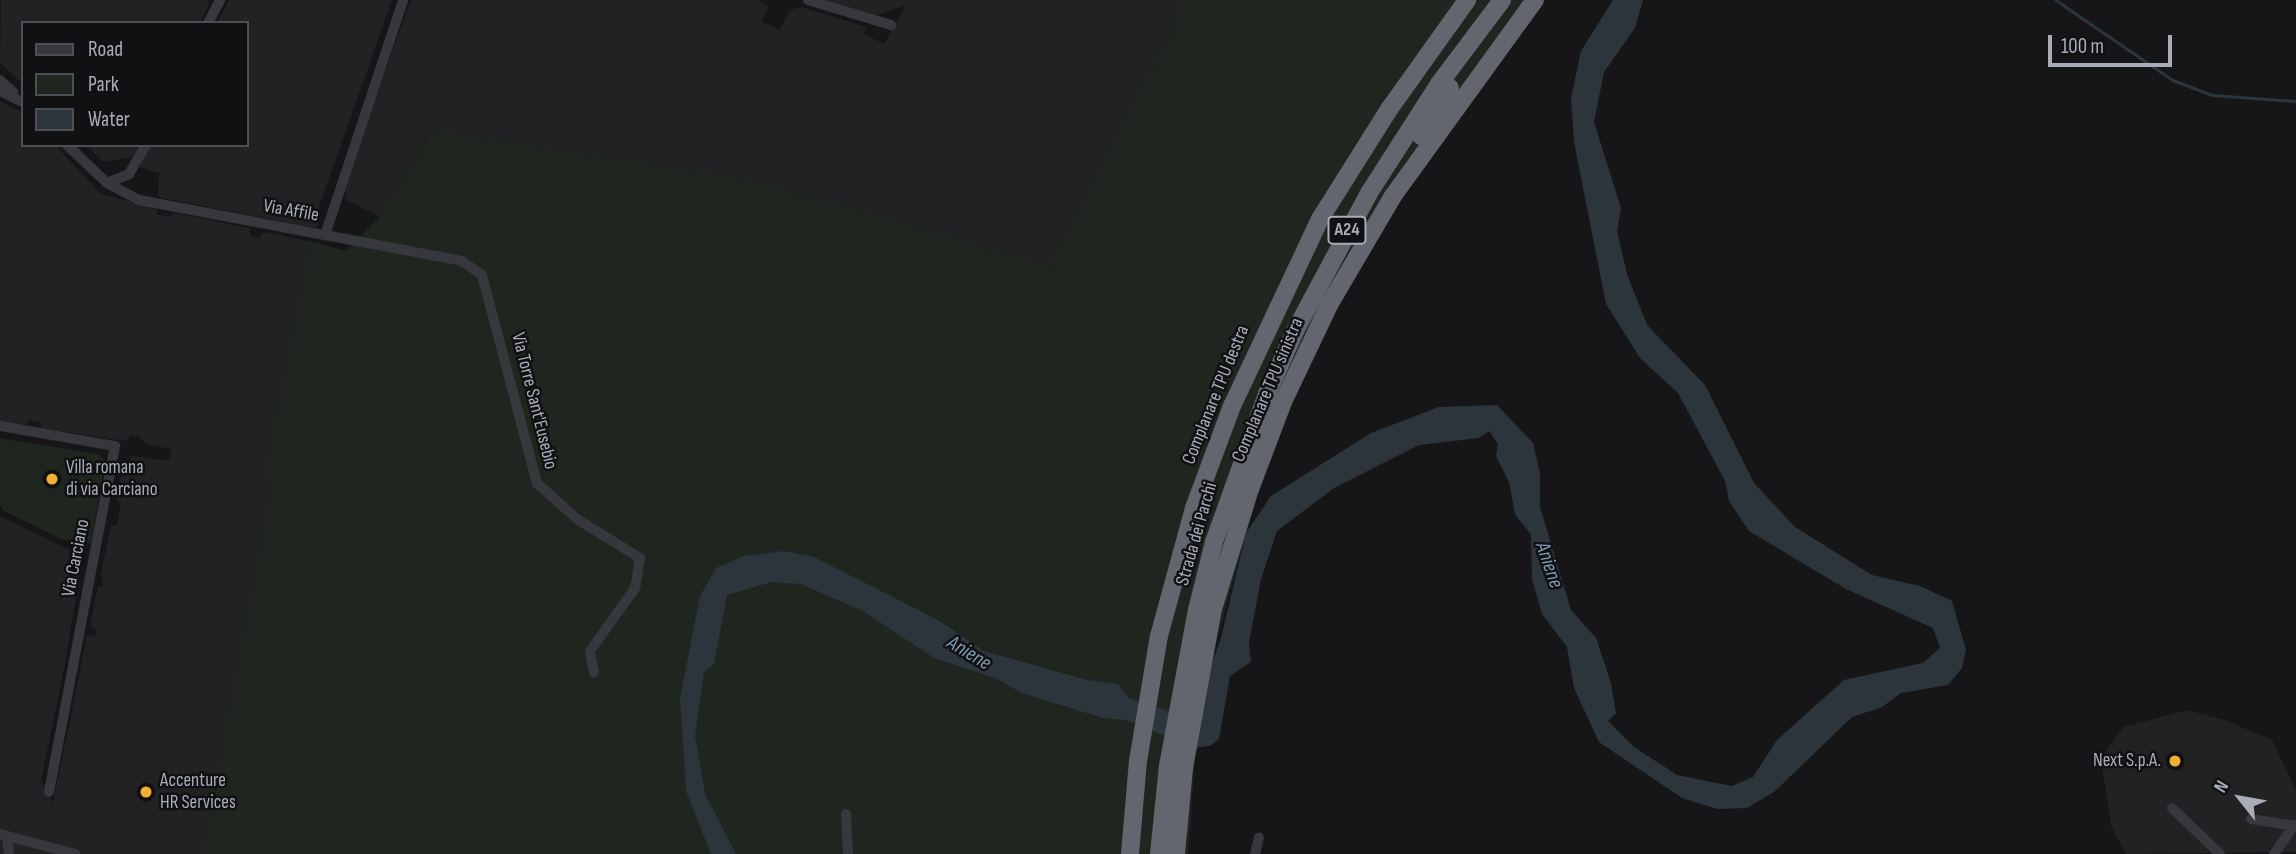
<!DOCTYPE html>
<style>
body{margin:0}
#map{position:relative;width:2296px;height:854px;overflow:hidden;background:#161618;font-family:"Sofia Sans Condensed",sans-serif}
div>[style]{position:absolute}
.built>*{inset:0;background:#222225}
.green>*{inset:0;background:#1e261f}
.water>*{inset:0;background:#2c353c}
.stream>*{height:2.5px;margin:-1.25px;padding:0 1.25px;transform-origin:1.25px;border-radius:1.25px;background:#2c353c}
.minor>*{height:10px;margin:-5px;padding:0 5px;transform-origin:5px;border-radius:5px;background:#37383d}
.motorway>*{height:18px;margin:-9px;padding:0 9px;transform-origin:9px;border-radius:9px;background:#63666e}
.dots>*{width:19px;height:19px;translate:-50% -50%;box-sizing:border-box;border:4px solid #111113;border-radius:50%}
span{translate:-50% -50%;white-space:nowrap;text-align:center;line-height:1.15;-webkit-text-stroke:5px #111113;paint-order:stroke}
.shield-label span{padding:2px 5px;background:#111113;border:2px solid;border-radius:5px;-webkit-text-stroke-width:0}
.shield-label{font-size:18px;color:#a8adb8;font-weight:700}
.street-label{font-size:19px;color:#a8adb8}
.poi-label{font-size:19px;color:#a8adb8}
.left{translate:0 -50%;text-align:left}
.right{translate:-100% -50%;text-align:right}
.water-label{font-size:21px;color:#7f9bb3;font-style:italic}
.legend{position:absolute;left:21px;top:21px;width:228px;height:126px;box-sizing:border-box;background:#111113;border:2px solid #4d4f55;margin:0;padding:9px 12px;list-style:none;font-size:21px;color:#a8adb8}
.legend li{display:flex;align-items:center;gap:14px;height:35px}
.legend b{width:35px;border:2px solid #4d4f55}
.north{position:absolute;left:2205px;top:763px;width:70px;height:70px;-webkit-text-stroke:5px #111113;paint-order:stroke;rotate:301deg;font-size:19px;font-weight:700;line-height:28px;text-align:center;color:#a8adb8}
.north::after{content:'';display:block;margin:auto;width:24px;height:32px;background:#a8adb8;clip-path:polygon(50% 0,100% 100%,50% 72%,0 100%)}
.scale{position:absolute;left:2048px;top:35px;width:124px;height:32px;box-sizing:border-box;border:4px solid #a8adb8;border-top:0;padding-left:9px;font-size:21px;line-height:24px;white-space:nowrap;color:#a8adb8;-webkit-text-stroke:5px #111113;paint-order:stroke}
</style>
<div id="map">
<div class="built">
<div style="clip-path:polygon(1px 0,207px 0,209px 4px,200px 23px,23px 23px,23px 84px,0 63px)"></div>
<div style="clip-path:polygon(229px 0,392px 0,315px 218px,319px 226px,314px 228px,158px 197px,159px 173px,139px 167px,150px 145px,247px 145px,247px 23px,217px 23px)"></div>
<div style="clip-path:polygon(411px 0,758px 0,769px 6px,761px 21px,779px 30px,790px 10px,801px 7px,866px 27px,864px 34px,884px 44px,906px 5px,876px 16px,827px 0,1178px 0,1188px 9px,1050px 266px,757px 181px,442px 132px,429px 125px,431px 131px,380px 217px,345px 199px,347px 177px)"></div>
<div style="clip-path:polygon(0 101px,23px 113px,23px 145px,55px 145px,101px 194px,157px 209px,157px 214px,170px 217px,175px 213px,249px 228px,251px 236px,259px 238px,264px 232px,313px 242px,266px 475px,276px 477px,203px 854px,0 854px,0 516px,78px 554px,80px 571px,65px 664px,41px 780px,53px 803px,87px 636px,95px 637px,97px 629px,90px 626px,98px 586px,103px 587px,101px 573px,111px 526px,117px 525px,121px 504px,116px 500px,124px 463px,129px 464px,131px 456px,169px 461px,171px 449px,146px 444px,139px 436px,131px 435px,125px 441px,41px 428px,41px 422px,29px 420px,22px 428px,0 424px)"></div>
<div style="clip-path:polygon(86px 145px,139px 145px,133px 157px,103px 162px)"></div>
<div style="clip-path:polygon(2187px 710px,2225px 720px,2272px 740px,2296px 790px,2296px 852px,2126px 854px,2111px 826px,2101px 758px,2124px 727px)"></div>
</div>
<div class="green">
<div style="clip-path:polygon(1173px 0,1541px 0,1415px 173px,1343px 290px,1268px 456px,1199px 703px,1188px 854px,203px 854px,275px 478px,265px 476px,313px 242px,346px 251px,380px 217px,431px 132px,427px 124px,443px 132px,757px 181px,1050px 266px,1182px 12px)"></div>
<div style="clip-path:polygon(0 438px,98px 454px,105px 461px,91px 543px,61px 539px,4px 511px,0 506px)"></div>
</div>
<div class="water">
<div style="clip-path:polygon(1613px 0,1643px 0,1635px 28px,1604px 72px,1594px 122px,1621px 208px,1617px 231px,1627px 274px,1647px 325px,1705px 385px,1754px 483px,1795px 527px,1872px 575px,1920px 586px,1952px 601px,1966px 650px,1962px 668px,1948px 685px,1901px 693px,1882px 707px,1852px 717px,1774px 792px,1747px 808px,1717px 809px,1682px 798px,1599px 742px,1574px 688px,1567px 647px,1542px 614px,1532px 579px,1531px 535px,1515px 514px,1509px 482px,1496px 456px,1498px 444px,1489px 431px,1479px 438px,1419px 445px,1334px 488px,1277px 531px,1261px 579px,1249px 642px,1251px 662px,1230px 676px,1219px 739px,1210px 746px,1195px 748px,1127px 720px,1103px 718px,1022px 693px,995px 678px,934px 658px,863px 611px,801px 584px,772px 582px,727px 595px,714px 664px,704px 672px,695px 736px,705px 794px,736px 854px,711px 854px,686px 791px,680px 698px,700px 596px,716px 568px,744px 556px,784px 551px,814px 557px,938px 620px,984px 651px,1087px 680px,1118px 684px,1128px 698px,1192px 719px,1221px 638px,1246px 533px,1271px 496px,1371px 433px,1439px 407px,1497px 405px,1533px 443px,1540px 473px,1540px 507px,1571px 610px,1596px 638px,1611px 683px,1616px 713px,1608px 721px,1634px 747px,1677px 775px,1732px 786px,1753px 777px,1777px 740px,1844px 680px,1923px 663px,1940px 648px,1933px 628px,1846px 589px,1749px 531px,1729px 501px,1725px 481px,1678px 393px,1640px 358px,1606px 304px,1574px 142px,1571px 98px,1581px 51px)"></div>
</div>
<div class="stream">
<div style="left:2056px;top:0;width:142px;rotate:34.4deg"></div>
<div style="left:2173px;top:80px;width:42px;rotate:21deg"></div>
<div style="left:2212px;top:95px;width:84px;rotate:4.1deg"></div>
</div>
<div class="minor">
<div style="left:808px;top:0;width:87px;rotate:16.8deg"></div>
<div style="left:208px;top:23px;width:26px;rotate:-62deg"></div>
<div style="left:0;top:80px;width:18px;rotate:43deg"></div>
<div style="left:0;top:91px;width:25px;rotate:26deg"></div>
<div style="left:67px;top:145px;width:55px;rotate:43.5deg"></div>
<div style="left:107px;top:183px;width:36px;rotate:28deg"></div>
<div style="left:139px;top:200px;width:189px;rotate:10.7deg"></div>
<div style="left:325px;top:235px;width:248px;rotate:-71.6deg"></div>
<div style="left:107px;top:183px;width:24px;rotate:-22deg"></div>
<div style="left:129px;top:174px;width:34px;rotate:-60deg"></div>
<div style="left:325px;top:235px;width:139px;rotate:10.7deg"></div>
<div style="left:462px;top:261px;width:24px;rotate:35deg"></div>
<div style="left:482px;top:275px;width:215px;rotate:75.2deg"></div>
<div style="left:537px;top:483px;width:54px;rotate:42deg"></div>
<div style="left:577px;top:519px;width:74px;rotate:31.8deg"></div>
<div style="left:640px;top:558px;width:30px;rotate:99deg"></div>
<div style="left:635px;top:588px;width:77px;rotate:125.5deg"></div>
<div style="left:590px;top:651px;width:22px;rotate:80deg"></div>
<div style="left:0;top:426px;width:117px;rotate:9.9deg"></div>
<div style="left:115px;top:446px;width:352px;rotate:100.8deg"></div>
<div style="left:2172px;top:808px;width:66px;rotate:43.8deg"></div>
<div style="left:846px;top:814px;width:40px;rotate:87.1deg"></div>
<div style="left:2251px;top:819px;width:46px;rotate:8.8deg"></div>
<div style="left:0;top:834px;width:78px;rotate:14.9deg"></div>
<div style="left:7px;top:836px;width:18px;rotate:84deg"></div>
<div style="left:1255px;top:854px;width:17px;rotate:-77deg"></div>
<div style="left:2274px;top:854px;width:35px;rotate:-55deg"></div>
</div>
<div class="motorway">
<div style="left:1421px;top:136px;width:56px;rotate:-58.9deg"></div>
<div style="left:1130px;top:854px;width:93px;rotate:-85.1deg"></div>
<div style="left:1138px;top:761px;width:127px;rotate:-80.5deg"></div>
<div style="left:1159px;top:636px;width:133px;rotate:-74.7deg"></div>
<div style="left:1194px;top:508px;width:109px;rotate:-69.6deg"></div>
<div style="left:1232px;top:406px;width:207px;rotate:-64.8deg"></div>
<div style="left:1320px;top:219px;width:131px;rotate:-57.8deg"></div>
<div style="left:1390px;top:108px;width:133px;rotate:-54.5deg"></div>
<div style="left:1159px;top:854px;width:88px;rotate:-84.2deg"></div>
<div style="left:1168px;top:766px;width:159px;rotate:-79.5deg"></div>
<div style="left:1197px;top:610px;width:70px;rotate:-76deg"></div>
<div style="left:1214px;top:542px;width:157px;rotate:-70.3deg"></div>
<div style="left:1267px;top:394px;width:69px;rotate:-66deg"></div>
<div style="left:1295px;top:331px;width:157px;rotate:-61.8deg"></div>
<div style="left:1369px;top:193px;width:130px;rotate:-57.3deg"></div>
<div style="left:1439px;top:84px;width:105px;rotate:-53.1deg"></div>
<div style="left:1176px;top:854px;width:86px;rotate:-84.7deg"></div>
<div style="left:1184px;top:768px;width:162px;rotate:-79.7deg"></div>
<div style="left:1213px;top:609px;width:126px;rotate:-72.9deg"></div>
<div style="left:1250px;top:489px;width:93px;rotate:-69.2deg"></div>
<div style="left:1283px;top:402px;width:107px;rotate:-64.6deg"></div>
<div style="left:1329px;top:305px;width:126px;rotate:-59.6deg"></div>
<div style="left:1393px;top:196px;width:242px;rotate:-54.1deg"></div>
</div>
<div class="dots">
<div style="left:52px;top:479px;background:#f2b134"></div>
<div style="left:2175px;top:761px;background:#f2b134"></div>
<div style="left:146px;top:792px;background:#f2b134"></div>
</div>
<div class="shield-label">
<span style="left:1347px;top:230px">A24</span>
</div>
<div class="street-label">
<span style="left:291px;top:211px;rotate:10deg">Via Affile</span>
<span style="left:1268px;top:390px;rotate:-67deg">Complanare TPU sinistra</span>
<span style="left:1216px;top:395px;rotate:-68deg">Complanare TPU destra</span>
<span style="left:534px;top:401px;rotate:76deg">Via Torre Sant'Eusebio</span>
<span style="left:1197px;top:534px;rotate:-74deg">Strada dei Parchi</span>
<span style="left:76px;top:558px;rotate:-79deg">Via Carciano</span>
</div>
<div class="poi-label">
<span class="left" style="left:66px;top:479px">Villa romana<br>di via Carciano</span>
<span class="right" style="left:2161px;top:761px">Next S.p.A.</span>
<span class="left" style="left:160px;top:792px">Accenture<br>HR Services</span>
</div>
<div class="water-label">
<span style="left:1549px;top:565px;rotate:71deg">Aniene</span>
<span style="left:969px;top:653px;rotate:31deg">Aniene</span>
</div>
<ul class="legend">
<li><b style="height:9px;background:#37383d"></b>Road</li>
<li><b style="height:19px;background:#1e261f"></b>Park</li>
<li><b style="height:19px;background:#2c353c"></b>Water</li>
</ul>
<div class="north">N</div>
<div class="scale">100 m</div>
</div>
